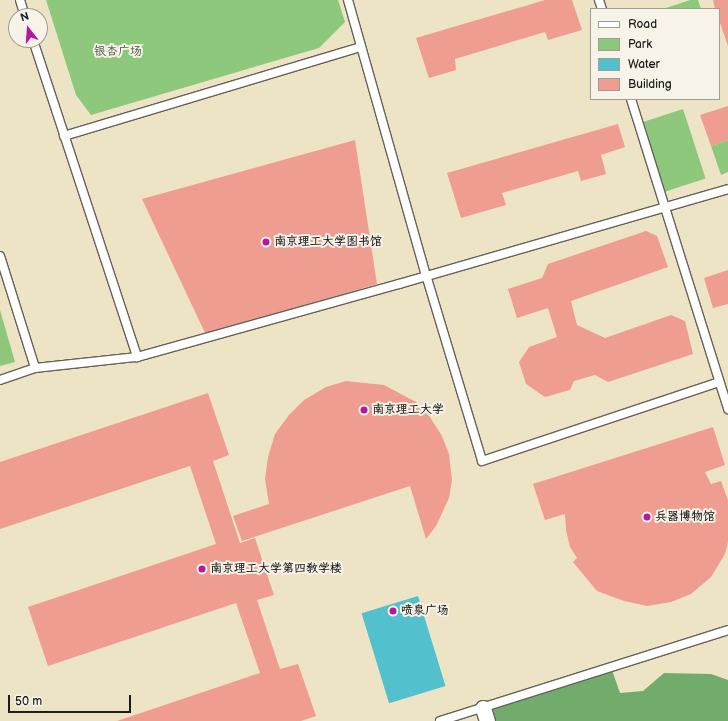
<!DOCTYPE html>
<meta charset="utf-8">
<style>
body{margin:0}
#map{position:relative;width:728px;height:721px;overflow:hidden;background:#ede4c6;font-family:"Balsamiq Sans","LXGW WenKai TC",sans-serif}
div>[style]{position:absolute}
.green>*{inset:0;background:#8ec87c;transform-origin:0 0}
.forest>*{inset:0;background:#72ac6c}
.water>*{inset:0;background:#53c0cd;transform-origin:0 0}
.building>*{inset:0;background:#ee9d90}
.roads{filter:drop-shadow(1px 0 #656258) drop-shadow(-1px 0 #656258) drop-shadow(0 1px #656258) drop-shadow(0 -1px #656258)}
.lane>*{height:8px;margin:-4px;padding:0 4px;transform-origin:4px;border-radius:4px;background:#fff}
.street>*{height:15px;margin:-7.5px;padding:0 7.5px;transform-origin:7.5px;border-radius:7.5px;background:#fff}
.dots>*{width:11px;height:11px;translate:-50% -50%;box-sizing:border-box;border:2px solid #f7f3e8;border-radius:50%}
span{translate:-50% -50%;white-space:nowrap;text-align:center;line-height:1.15;-webkit-text-stroke:4px #f7f3e8;paint-order:stroke}
.park-label{font-size:12px;color:#44583e}
.poi-label{font-size:12px;color:#1c1c1c;font-weight:700}
.left{translate:0 -50%;text-align:left}
.legend{position:absolute;left:590px;top:8px;width:130px;height:92px;box-sizing:border-box;background:#f7f3e8;border:1px solid #9f9d96;margin:0;padding:5px 7px;list-style:none;font-size:12px;color:#1c1c1c}
.legend li{display:flex;align-items:center;gap:8px;height:20px}
.legend b{width:20px;border:1px solid #9f9d96}
.north{position:absolute;left:8px;top:8px;width:40px;height:40px;box-sizing:border-box;background:#f7f3e8;border:1px solid #9f9d96;border-radius:50%;rotate:343deg;font-size:11px;font-weight:700;line-height:16px;text-align:center;color:#1c1c1c}
.north::after{content:'';display:block;margin:auto;width:14px;height:18px;background:#b5179e;clip-path:polygon(50% 0,100% 100%,50% 72%,0 100%)}
.scale{position:absolute;left:8px;top:695px;width:123px;height:18px;box-sizing:border-box;border:2px solid #1c1c1c;border-top:0;padding-left:5px;font-size:12px;line-height:14px;white-space:nowrap;color:#1c1c1c;-webkit-text-stroke:3px #f7f3e8;paint-order:stroke}
</style>
<div id="map">
<div class="green">
<div style="clip-path:polygon(46px 0,338px 0,345px 22px,319px 48px,91px 115px,76px 95px)"></div>
<div style="clip-path:polygon(690px 0,698px 0,701px 9px,663px 9px)"></div>
<div style="left:683px;top:109px;width:73px;height:46px;rotate:72deg"></div>
<div style="clip-path:polygon(728px 140px,728px 172px,721px 175px,711px 146px)"></div>
<div style="clip-path:polygon(0 310px,15px 362px,0 366px)"></div>
</div>
<div class="forest">
<div style="clip-path:polygon(611px 667px,620px 693px,643px 691px,664px 673px,711px 674px,728px 680px,728px 721px,487px 721px,483px 708px)"></div>
</div>
<div class="water">
<div style="left:418px;top:596px;width:94px;height:59px;rotate:73deg"></div>
</div>
<div class="building">
<div style="clip-path:polygon(545px 0,572px 0,582px 30px,548px 40px,545px 32px,455px 59px,456px 70px,429px 78px,416px 38px)"></div>
<div style="clip-path:polygon(713px 0,728px 0,728px 46px,719px 20px,719px 9px,715px 9px)"></div>
<div style="clip-path:polygon(728px 106px,728px 140px,711px 146px,700px 115px)"></div>
<div style="clip-path:polygon(618px 124px,625px 147px,601px 155px,606px 174px,581px 181px,578px 171px,502px 193px,506px 205px,461px 218px,447px 173px)"></div>
<div style="clip-path:polygon(355px 140px,377px 284px,206px 335px,142px 199px)"></div>
<div style="clip-path:polygon(646px 231px,657px 236px,668px 267px,571px 301px,577px 325px,605px 338px,671px 315px,685px 321px,693px 354px,608px 382px,595px 375px,574px 381px,570px 390px,545px 397px,526px 384px,519px 362px,529px 347px,557px 337px,548px 308px,517px 318px,508px 289px,542px 278px,548px 264px)"></div>
<div style="clip-path:polygon(728px 270px,728px 304px,713px 308px,704px 278px)"></div>
<div style="clip-path:polygon(346px 381px,384px 385px,416px 402px,430px 417px,442px 436px,449px 454px,452px 480px,449px 498px,436px 526px,426px 539px,410px 486px,242px 541px,233px 516px,269px 504px,265px 479px,268px 457px,275px 434px,289px 415px,304px 400px,326px 387px)"></div>
<div style="clip-path:polygon(208px 393px,229px 455px,213px 461px,240px 543px,255px 538px,274px 595px,257px 600px,280px 669px,298px 664px,316px 716px,301px 721px,117px 721px,260px 673px,236px 603px,48px 666px,28px 607px,216px 544px,190px 466px,0 529px,0 462px)"></div>
<div style="clip-path:polygon(713px 427px,725px 465px,705px 472px,711px 484px,721px 481px,728px 500px,728px 542px,725px 554px,711px 577px,691px 594px,671px 602px,647px 606px,624px 601px,597px 591px,573px 562px,577px 558px,570px 547px,566px 530px,565px 514px,545px 520px,533px 484px)"></div>
</div>
<div class="roads">
<div class="lane">
<div style="left:20px;top:0;width:17px;rotate:73deg"></div>
<div style="left:348px;top:0;width:286px;rotate:74.2deg"></div>
<div style="left:426px;top:275px;width:194px;rotate:73.2deg"></div>
<div style="left:482px;top:461px;width:250px;rotate:-18.4deg"></div>
<div style="left:599px;top:0;width:9px;rotate:72deg"></div>
<div style="left:33px;top:40px;width:334px;rotate:71.8deg"></div>
<div style="left:631px;top:99px;width:325px;rotate:72.6deg"></div>
<div style="left:64px;top:136px;width:310px;rotate:-16.7deg"></div>
<div style="left:0;top:256px;width:117px;rotate:72.6deg"></div>
<div style="left:0;top:380px;width:37px;rotate:-19deg"></div>
<div style="left:35px;top:368px;width:103px;rotate:-6.2deg"></div>
<div style="left:137px;top:357px;width:272px;rotate:-15.6deg"></div>
<div style="left:399px;top:284px;width:342px;rotate:-16.1deg"></div>
<div style="left:440px;top:721px;width:302px;rotate:-17.5deg"></div>
</div>
<div class="street">
<div style="left:483px;top:708px;width:14px;rotate:73deg"></div>
</div>
</div>
<div class="dots">
<div style="left:266px;top:242px;background:#b5179e"></div>
<div style="left:364px;top:410px;background:#b5179e"></div>
<div style="left:647px;top:517px;background:#b5179e"></div>
<div style="left:202px;top:569px;background:#b5179e"></div>
<div style="left:393px;top:611px;background:#b5179e"></div>
</div>
<div class="park-label">
<span style="left:118px;top:52px">银杏广场</span>
</div>
<div class="poi-label">
<span class="left" style="left:274px;top:242px">南京理工大学图书馆</span>
<span class="left" style="left:372px;top:410px">南京理工大学</span>
<span class="left" style="left:655px;top:517px">兵器博物馆</span>
<span class="left" style="left:210px;top:569px">南京理工大学第四教学楼</span>
<span class="left" style="left:401px;top:611px">喷泉广场</span>
</div>
<ul class="legend">
<li><b style="height:5px;background:#fff"></b>Road</li>
<li><b style="height:11px;background:#8ec87c"></b>Park</li>
<li><b style="height:11px;background:#53c0cd"></b>Water</li>
<li><b style="height:11px;background:#ee9d90"></b>Building</li>
</ul>
<div class="north">N</div>
<div class="scale">50 m</div>
</div>
